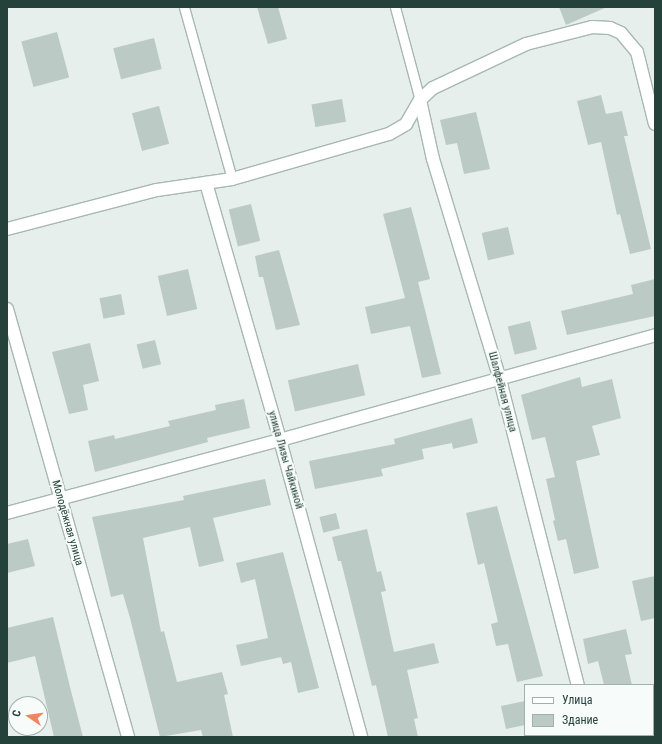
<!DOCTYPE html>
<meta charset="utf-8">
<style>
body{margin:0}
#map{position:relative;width:662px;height:744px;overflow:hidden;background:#e6efeb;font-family:"Roboto Condensed",sans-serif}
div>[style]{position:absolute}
.building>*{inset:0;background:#bbcac4;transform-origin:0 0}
.roads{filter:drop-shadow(1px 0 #a8b8b2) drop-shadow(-1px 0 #a8b8b2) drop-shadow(0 1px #a8b8b2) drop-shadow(0 -1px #a8b8b2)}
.lane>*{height:9px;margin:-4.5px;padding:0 4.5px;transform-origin:4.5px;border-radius:4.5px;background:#fff}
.street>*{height:12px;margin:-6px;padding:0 6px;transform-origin:6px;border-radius:6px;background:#fff}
span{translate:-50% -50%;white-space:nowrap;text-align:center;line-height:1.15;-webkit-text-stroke:4px #f7fbf9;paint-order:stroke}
.street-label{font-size:11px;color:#24423a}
.frame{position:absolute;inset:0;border:8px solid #24423a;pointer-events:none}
.legend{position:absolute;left:524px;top:684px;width:130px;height:52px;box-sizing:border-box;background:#f7fbf9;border:1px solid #a3b1ad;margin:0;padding:5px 7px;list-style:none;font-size:12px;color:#24423a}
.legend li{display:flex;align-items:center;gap:8px;height:20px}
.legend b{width:20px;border:1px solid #a3b1ad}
.north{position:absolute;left:8px;top:696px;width:40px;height:40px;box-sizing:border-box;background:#f7fbf9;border:1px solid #a3b1ad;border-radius:50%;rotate:283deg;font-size:11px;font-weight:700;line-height:16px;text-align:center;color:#24423a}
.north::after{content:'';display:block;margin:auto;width:14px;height:18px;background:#f4845f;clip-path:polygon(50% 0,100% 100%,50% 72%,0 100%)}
</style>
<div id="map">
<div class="building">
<div style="clip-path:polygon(257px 7px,278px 7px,287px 39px,268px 44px)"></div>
<div style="clip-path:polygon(559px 7px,607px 7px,566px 25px)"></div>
<div style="left:57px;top:32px;width:47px;height:37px;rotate:75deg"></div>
<div style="left:154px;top:38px;width:32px;height:42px;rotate:76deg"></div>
<div style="clip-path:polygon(601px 95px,606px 114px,622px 111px,628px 136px,624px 136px,651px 249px,630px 254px,620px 214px,617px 215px,601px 142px,588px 145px,577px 101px)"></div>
<div style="left:342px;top:99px;width:23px;height:31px;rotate:80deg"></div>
<div style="left:159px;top:106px;width:39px;height:28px;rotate:75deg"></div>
<div style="clip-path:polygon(476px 112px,490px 169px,464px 174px,457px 143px,446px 145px,440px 120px)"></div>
<div style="left:251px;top:204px;width:38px;height:23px;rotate:76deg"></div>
<div style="clip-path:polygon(411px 207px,430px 279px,418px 282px,441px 374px,422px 378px,410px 326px,371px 334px,365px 307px,405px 298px,383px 214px)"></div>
<div style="left:508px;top:227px;width:28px;height:27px;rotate:77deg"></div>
<div style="clip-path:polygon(279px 250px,300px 325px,276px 330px,263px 277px,259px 277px,255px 256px)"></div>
<div style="left:188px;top:269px;width:41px;height:31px;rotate:77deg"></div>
<div style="clip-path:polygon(655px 279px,655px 316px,567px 335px,561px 311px,633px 294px,631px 285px)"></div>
<div style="left:121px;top:294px;width:21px;height:22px;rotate:79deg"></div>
<div style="left:530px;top:321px;width:29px;height:23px;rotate:76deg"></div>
<div style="left:155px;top:340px;width:25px;height:19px;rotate:76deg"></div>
<div style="clip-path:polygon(90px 343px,99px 381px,83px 385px,88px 410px,69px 414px,52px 352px)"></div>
<div style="left:358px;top:364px;width:32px;height:72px;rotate:77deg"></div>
<div style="clip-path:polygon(580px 377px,582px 387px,612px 379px,621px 418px,592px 426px,600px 455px,576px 461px,599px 568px,574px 574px,566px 539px,558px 541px,553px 521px,555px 520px,546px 479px,555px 477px,545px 437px,532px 440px,521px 395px)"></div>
<div style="clip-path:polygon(244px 399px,250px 428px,207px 438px,208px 442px,95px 472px,88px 441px,114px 435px,115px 439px,170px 426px,168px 421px,216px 410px,215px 405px)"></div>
<div style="clip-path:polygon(472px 418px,478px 443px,453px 449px,452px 443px,422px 449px,424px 459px,381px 469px,383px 476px,315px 489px,309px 461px,395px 444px,394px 439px)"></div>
<div style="clip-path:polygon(265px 479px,271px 505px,213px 518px,224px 561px,199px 567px,190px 527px,143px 538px,161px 632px,164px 631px,177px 682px,222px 672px,228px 694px,224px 695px,233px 737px,203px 737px,201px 730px,160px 737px,130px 618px,123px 594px,111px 597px,92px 517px,184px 500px,183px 496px)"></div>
<div style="clip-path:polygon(497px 506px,543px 676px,517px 682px,508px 644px,496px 646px,491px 624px,498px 622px,484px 563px,478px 565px,466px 513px)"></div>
<div style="left:336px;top:513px;width:16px;height:17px;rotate:76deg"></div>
<div style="clip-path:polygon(367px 529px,377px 572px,381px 571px,386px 591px,381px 592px,394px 652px,434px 643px,439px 663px,407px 670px,418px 718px,414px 719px,418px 737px,388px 737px,376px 685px,372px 686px,341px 561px,338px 561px,332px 537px)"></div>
<div style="clip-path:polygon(28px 539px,35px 566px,7px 573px,7px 544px)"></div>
<div style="clip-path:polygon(283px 552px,319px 688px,298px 693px,291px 662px,283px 664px,281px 657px,241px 666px,236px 645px,268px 638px,255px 579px,241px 583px,236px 563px)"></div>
<div style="clip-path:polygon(655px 576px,655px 618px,641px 621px,632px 581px)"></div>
<div style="clip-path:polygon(53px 617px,70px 687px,83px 737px,54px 737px,35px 656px,7px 663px,7px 628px)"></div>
<div style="clip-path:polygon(626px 629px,632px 654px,625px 655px,632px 685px,604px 685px,598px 661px,588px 664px,583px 639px)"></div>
<div style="clip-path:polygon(525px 701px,525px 725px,506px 729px,501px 706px)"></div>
</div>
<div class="roads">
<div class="lane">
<div style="left:184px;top:7px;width:179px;rotate:74.4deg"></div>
<div style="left:395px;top:7px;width:96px;rotate:75deg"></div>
</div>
<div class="street">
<div style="left:420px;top:100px;width:60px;rotate:77.6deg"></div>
<div style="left:433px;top:159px;width:231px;rotate:73.1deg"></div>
<div style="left:500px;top:380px;width:315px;rotate:75.7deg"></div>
<div style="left:206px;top:183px;width:267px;rotate:73.9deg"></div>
<div style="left:280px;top:440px;width:308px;rotate:74.7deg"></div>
<div style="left:7px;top:229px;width:155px;rotate:-14.6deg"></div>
<div style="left:157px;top:190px;width:76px;rotate:-8.3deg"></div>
<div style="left:232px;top:179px;width:163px;rotate:-16deg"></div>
<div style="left:389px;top:134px;width:20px;rotate:-30deg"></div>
<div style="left:406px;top:124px;width:28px;rotate:-60deg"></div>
<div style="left:420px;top:100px;width:18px;rotate:-43deg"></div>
<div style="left:433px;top:88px;width:103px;rotate:-25.3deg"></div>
<div style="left:526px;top:44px;width:68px;rotate:-14.4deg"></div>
<div style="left:592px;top:27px;width:18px;rotate:3deg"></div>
<div style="left:610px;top:28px;width:12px;rotate:24deg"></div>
<div style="left:621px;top:33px;width:25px;rotate:50deg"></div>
<div style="left:637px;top:52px;width:74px;rotate:76deg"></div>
<div style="left:7px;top:309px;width:445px;rotate:74.2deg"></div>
<div style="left:7px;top:513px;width:283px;rotate:-15deg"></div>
<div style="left:280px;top:440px;width:389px;rotate:-15.6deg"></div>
<div style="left:591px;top:735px;width:2px;rotate:63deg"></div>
</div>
</div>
<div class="street-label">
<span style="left:502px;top:392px;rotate:75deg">Шалфейная улица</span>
<span style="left:285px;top:460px;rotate:74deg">улица Лизы Чайкиной</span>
<span style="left:67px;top:523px;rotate:74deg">Молодёжная улица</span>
</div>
<div class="frame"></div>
<ul class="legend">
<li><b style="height:5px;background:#fff"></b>Улица</li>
<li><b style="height:11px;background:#bbcac4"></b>Здание</li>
</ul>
<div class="north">С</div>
</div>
